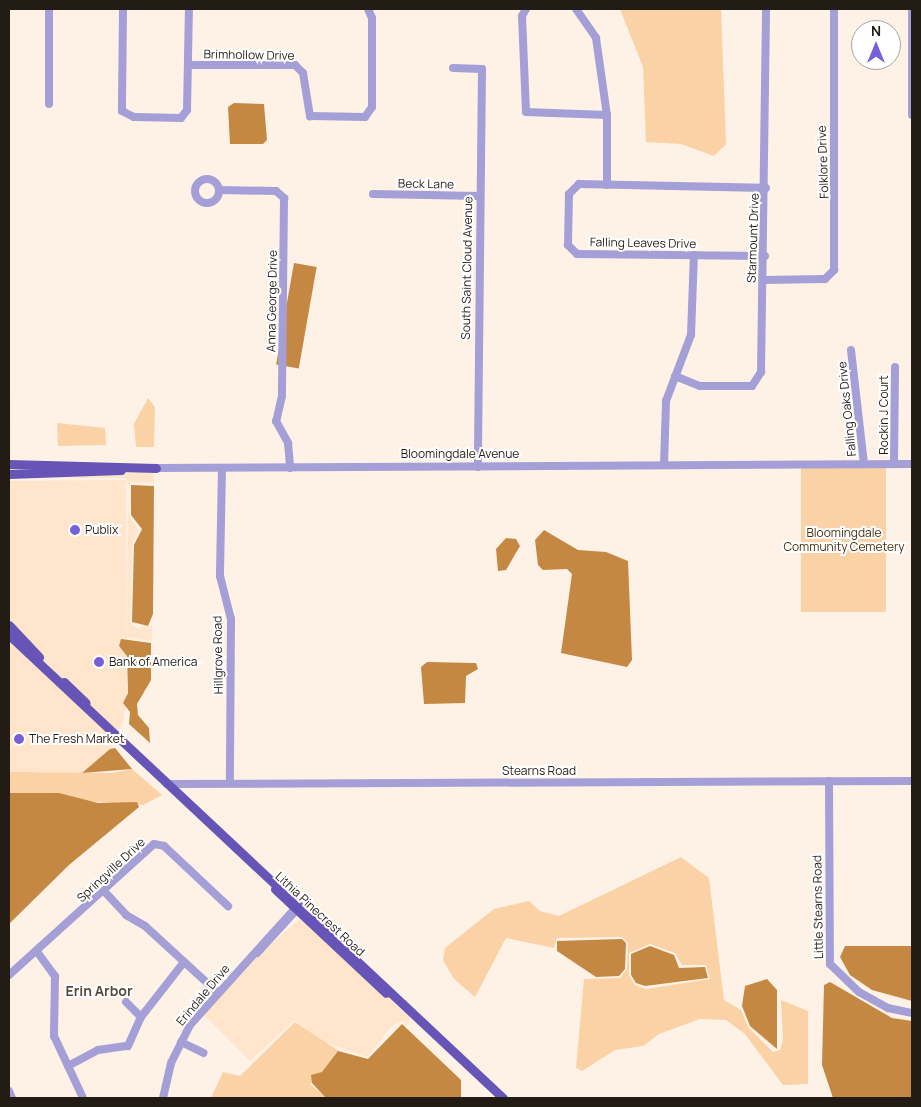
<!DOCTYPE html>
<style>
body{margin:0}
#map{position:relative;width:921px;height:1107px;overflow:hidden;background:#fef2e6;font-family:Manrope,sans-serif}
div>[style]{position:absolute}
.built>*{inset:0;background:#ffe5cb}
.green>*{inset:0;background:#fbd1a6;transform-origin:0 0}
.water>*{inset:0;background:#c58842;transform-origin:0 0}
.minor>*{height:8px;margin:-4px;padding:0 4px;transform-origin:4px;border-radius:4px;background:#a49fd6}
.minor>.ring{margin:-4px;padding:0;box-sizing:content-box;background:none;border:8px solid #a49fd6;border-radius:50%}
.major>*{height:9px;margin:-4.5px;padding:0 4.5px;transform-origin:4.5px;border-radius:4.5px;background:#6655b6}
.dots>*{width:14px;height:14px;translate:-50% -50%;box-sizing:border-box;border:2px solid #fff;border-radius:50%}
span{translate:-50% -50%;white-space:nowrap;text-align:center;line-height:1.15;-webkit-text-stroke:4px #fff;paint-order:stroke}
.street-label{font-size:12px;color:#231c15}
.poi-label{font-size:12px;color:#231c15}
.left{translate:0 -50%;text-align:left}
.park-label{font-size:12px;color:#493012}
.neighbourhood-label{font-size:14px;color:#5a4a3a;font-weight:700}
.frame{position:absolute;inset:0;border:10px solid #231c15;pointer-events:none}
.north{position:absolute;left:851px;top:20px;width:50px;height:50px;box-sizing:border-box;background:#fff;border:1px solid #a7a4a1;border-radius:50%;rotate:0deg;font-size:14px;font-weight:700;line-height:20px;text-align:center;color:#231c15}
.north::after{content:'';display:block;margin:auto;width:18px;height:22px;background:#765fd9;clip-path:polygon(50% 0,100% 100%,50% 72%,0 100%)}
</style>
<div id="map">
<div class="built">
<div style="clip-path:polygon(9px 285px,11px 459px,9px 459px)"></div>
<div style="clip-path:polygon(154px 471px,154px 483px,131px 482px,128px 487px,126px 478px,57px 478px)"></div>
<div style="clip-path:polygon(126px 480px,127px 695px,123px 722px,110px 749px,82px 773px,9px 772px,9px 481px)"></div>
<div style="clip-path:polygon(128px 498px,129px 516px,139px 530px,132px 545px,130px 622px,136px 628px,152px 626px,152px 641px,127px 637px)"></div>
<div style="clip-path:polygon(300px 919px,410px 1018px,407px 1026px,402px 1021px,392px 1026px,367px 1057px,325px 1042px,294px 1020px,250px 1061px,203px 1014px,246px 966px)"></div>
</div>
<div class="green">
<div style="clip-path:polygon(620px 9px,721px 9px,726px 144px,714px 156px,681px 144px,646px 142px,643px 67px)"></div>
<div style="clip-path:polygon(148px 398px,155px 407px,154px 447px,136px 447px,134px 424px)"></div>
<div style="clip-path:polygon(57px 423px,105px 428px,106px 445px,58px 446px)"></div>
<div style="left:801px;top:468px;width:85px;height:144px"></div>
<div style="clip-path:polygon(132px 769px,162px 795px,143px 805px,9px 796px,9px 772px,112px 773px)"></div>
<div style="clip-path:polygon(evenodd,681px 857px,709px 878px,724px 1000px,741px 1010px,748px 1027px,773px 1052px,780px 1050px,783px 1040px,781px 1000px,808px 1011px,808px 1084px,783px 1085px,745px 1034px,726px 1020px,700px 1019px,659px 1034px,643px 1046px,615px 1050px,582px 1071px,576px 1068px,584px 979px,620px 978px,627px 969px,628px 943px,622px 937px,557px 938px,554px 948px,506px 938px,475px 997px,454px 979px,443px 960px,445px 948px,494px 909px,529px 901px,540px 911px,559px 916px,681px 857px,650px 944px,675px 953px,682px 965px,706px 965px,710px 979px,646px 989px,635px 985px,629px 975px,629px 953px,650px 944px)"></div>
<div style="clip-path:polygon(295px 1022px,342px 1053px,310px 1084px,327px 1098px,211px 1098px,223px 1072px,240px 1076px)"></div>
</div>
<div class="water">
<div style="clip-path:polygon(234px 103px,264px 104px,267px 140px,263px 144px,230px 144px,228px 107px)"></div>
<div style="left:294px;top:263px;width:23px;height:103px;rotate:10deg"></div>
<div style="clip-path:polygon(131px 485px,154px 486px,153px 614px,148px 626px,132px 622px,134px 545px,142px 529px,131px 515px)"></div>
<div style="clip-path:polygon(544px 530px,578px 550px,606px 552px,628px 561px,632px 660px,627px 667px,561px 653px,572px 574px,567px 569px,543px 570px,538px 565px,535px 540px)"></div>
<div style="clip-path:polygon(506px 538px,516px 539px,520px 546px,506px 570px,498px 571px,496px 549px)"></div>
<div style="clip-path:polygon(121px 639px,151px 643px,151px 680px,137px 704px,138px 715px,149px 728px,150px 743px,129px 724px,130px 712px,123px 703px,128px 693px,127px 656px,119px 646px)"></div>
<div style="clip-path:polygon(427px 662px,476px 663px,478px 669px,466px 676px,465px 703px,424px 704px,421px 667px)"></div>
<div style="clip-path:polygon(115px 748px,132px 769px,82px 773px,110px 749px)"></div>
<div style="clip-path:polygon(9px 793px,59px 793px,98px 803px,137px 802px,139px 807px,69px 865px,9px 924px)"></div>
<div style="clip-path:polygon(622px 939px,626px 943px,625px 969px,619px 976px,596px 977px,557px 951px,557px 941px)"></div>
<div style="clip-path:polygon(650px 946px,674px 955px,679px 968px,705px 967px,708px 978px,645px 986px,636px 983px,631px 975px,631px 954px)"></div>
<div style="clip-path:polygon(845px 946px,912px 946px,912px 1001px,872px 990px,850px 975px,840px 957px)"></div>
<div style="clip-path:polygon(767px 979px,777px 990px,777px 1049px,750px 1026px,742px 1006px,745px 986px)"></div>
<div style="clip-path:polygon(830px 982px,892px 1018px,912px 1021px,912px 1098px,833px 1098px,822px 1065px,824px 985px)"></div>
<div style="clip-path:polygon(402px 1024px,461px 1080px,461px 1098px,326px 1098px,312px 1083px,311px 1075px,322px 1072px,338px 1051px,368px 1059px)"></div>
</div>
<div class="minor">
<div style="left:123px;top:9px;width:102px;rotate:90.6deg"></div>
<div style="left:122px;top:111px;width:13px;rotate:27deg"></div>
<div style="left:134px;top:117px;width:47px;rotate:1.2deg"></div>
<div style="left:181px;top:118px;width:10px;rotate:-53deg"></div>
<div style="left:187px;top:110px;width:101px;rotate:-88.9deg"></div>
<div style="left:526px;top:9px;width:8px;rotate:120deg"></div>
<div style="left:522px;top:16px;width:96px;rotate:87.6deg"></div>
<div style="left:526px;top:112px;width:81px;rotate:2.1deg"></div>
<div style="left:576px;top:9px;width:35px;rotate:55deg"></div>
<div style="left:596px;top:38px;width:78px;rotate:81.9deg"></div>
<div style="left:607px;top:115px;width:70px;rotate:90deg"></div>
<div style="left:912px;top:9px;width:106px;rotate:90deg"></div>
<div style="left:189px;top:65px;width:106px"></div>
<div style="left:295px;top:65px;width:11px;rotate:45deg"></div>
<div style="left:303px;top:73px;width:44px;rotate:80.8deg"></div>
<div style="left:310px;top:116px;width:55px;rotate:1deg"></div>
<div style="left:365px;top:117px;width:12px;rotate:-55deg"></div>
<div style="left:372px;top:107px;width:89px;rotate:-90deg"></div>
<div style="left:372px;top:18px;width:10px;rotate:-114deg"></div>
<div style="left:453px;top:68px;width:29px;rotate:2deg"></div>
<div style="left:482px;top:69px;width:398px;rotate:90.6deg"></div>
<div style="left:49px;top:104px;width:95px;rotate:-90deg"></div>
<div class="ring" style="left:195px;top:179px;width:16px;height:16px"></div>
<div style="left:219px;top:190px;width:57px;rotate:1deg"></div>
<div style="left:276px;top:191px;width:11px;rotate:41deg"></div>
<div style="left:284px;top:198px;width:198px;rotate:90.6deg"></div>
<div style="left:282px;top:396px;width:26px;rotate:103deg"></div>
<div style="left:276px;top:421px;width:25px;rotate:61deg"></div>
<div style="left:288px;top:443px;width:25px;rotate:85deg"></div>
<div style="left:373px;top:194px;width:107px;rotate:1.1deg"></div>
<div style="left:765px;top:256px;width:188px;rotate:-179.4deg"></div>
<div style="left:577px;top:254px;width:13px;rotate:-135deg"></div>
<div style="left:568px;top:245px;width:51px;rotate:-88.9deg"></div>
<div style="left:569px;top:194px;width:14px;rotate:-45deg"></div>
<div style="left:579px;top:184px;width:187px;rotate:1.2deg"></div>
<div style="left:763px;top:280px;width:62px;rotate:-0.9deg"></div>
<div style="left:825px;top:279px;width:13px;rotate:-45deg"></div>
<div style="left:834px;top:270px;width:261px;rotate:-90deg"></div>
<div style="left:851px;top:350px;width:115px;rotate:83.5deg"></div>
<div style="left:675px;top:376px;width:27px;rotate:22deg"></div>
<div style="left:700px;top:386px;width:52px"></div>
<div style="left:752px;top:386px;width:17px;rotate:-57deg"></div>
<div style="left:761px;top:372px;width:363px;rotate:-89.2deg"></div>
<div style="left:894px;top:464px;width:97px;rotate:-89.4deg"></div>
<div style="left:664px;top:465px;width:64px;rotate:-88.2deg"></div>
<div style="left:666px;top:401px;width:71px;rotate:-69.3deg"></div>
<div style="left:691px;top:335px;width:80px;rotate:-87.9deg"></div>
<div style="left:156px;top:468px;width:756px;rotate:-0.3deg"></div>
<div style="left:222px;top:468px;width:108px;rotate:91.1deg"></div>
<div style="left:220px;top:576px;width:44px;rotate:75.7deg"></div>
<div style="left:231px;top:619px;width:163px;rotate:90.4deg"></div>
<div style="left:829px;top:781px;width:183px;rotate:89.7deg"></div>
<div style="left:830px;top:964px;width:40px;rotate:44deg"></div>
<div style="left:859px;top:992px;width:33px;rotate:29deg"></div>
<div style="left:888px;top:1008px;width:25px;rotate:12deg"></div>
<div style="left:167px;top:784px;width:745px;rotate:-0.23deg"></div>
<div style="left:104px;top:891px;width:33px;rotate:47deg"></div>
<div style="left:126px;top:915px;width:22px;rotate:30deg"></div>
<div style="left:145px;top:926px;width:99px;rotate:42.5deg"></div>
<div style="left:38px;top:953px;width:29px;rotate:54deg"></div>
<div style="left:55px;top:976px;width:60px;rotate:91deg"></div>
<div style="left:54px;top:1036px;width:68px;rotate:64.9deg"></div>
<div style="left:257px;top:953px;width:64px;rotate:-47.5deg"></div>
<div style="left:9px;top:975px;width:195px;rotate:-42.1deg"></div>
<div style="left:154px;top:844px;width:10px;rotate:11deg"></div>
<div style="left:164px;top:846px;width:88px;rotate:43.2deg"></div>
<div style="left:126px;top:1002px;width:21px;rotate:45deg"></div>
<div style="left:181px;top:1042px;width:25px;rotate:26deg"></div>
<div style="left:68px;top:1066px;width:34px;rotate:-28deg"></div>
<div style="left:98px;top:1050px;width:30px;rotate:-8deg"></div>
<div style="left:128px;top:1046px;width:32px;rotate:-66deg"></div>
<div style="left:141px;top:1017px;width:70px;rotate:-52deg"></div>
<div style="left:9px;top:1091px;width:8px;rotate:67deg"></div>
<div style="left:163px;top:1098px;width:36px;rotate:-77deg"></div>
<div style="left:171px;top:1063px;width:42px;rotate:-63.4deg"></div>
<div style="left:190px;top:1025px;width:161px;rotate:-48deg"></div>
</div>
<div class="major">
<div style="left:9px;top:464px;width:147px;rotate:1.6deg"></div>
<div style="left:9px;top:474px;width:112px;rotate:-2deg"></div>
<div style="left:9px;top:625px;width:44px;rotate:46.8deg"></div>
<div style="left:9px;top:635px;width:677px;rotate:43.14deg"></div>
<div style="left:64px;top:682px;width:30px;rotate:44deg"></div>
<div style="left:275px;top:889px;width:152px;rotate:43.1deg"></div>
</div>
<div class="dots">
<div style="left:75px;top:530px;background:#765fd9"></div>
<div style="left:99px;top:662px;background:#765fd9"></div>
<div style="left:19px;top:739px;background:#765fd9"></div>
</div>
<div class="street-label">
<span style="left:249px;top:55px;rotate:1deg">Brimhollow Drive</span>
<span style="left:823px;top:162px;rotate:-92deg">Folklore Drive</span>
<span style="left:426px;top:184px;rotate:1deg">Beck Lane</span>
<span style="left:753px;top:238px;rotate:-88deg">Starmount Drive</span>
<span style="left:643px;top:243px;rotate:1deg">Falling Leaves Drive</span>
<span style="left:467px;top:268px;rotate:-89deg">South Saint Cloud Avenue</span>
<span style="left:272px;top:301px;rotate:-89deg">Anna George Drive</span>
<span style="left:847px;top:409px;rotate:-96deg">Falling Oaks Drive</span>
<span style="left:884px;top:415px;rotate:-90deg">Rockin J Court</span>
<span style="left:460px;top:454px">Bloomingdale Avenue</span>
<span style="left:218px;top:655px;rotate:-91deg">Hillgrove Road</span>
<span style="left:539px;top:771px">Stearns Road</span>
<span style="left:111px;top:870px;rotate:-43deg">Springville Drive</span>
<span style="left:818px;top:907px;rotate:-91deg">Little Stearns Road</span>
<span style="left:320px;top:914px;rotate:43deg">Lithia Pinecrest Road</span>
<span style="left:203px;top:995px;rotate:-50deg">Erindale Drive</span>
</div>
<div class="poi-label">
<span class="left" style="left:85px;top:530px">Publix</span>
<span class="left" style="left:109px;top:662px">Bank of America</span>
<span class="left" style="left:29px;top:739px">The Fresh Market</span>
</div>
<div class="park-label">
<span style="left:844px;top:540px">Bloomingdale<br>Community Cemetery</span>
</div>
<div class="neighbourhood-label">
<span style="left:99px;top:991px">Erin Arbor</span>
</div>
<div class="frame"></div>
<div class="north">N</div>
</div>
